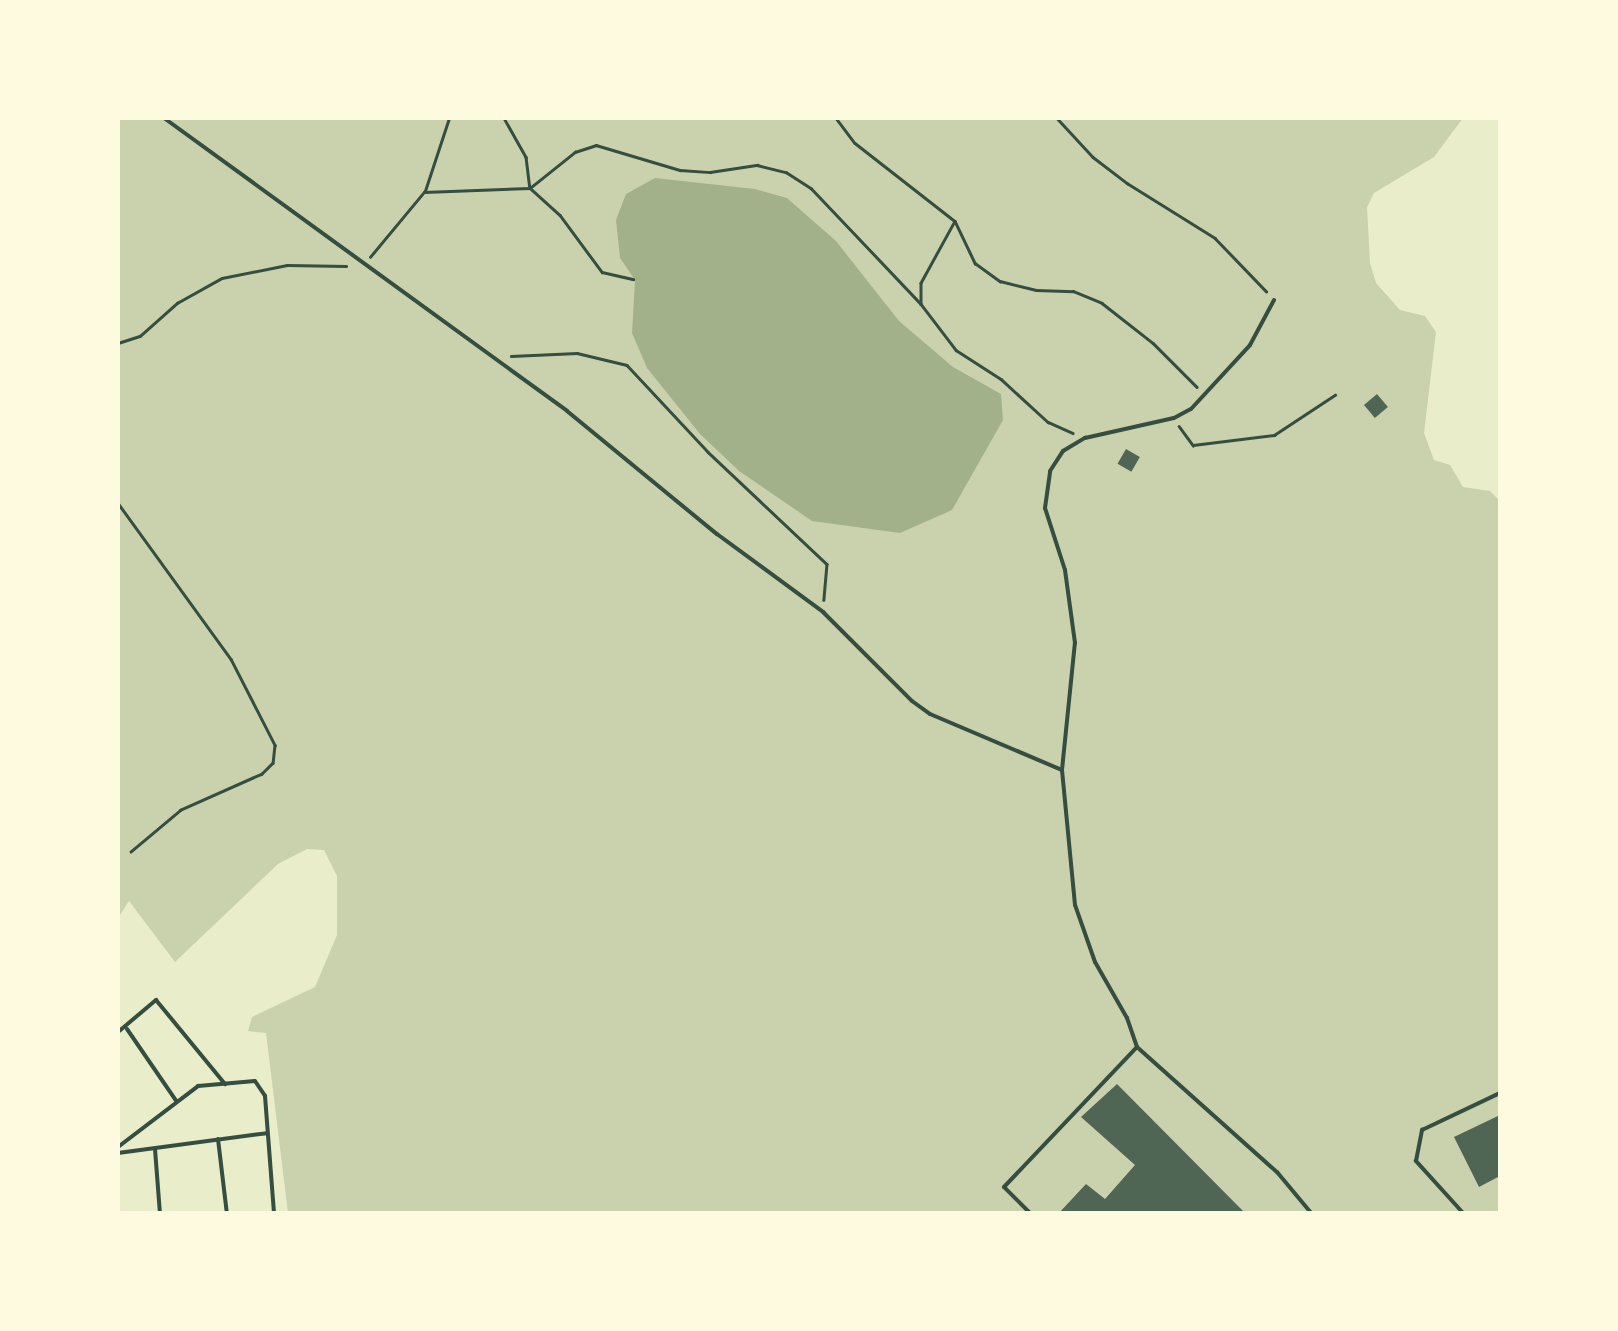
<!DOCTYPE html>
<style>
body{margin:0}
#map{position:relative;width:1618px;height:1331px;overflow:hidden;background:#e9edc9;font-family:"Archivo Narrow",sans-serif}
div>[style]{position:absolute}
.green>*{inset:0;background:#cad2ad}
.water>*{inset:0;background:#a3b18a}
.building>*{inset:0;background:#4f6655;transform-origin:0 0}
.path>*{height:2.5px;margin:-1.25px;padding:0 1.25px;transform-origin:1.25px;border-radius:1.25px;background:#344e41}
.service>*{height:4px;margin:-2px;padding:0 2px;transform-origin:2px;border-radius:2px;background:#344e41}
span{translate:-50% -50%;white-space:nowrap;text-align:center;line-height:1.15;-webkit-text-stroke:8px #fefae0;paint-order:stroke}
.frame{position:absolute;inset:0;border:120px solid #fefae0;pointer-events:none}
</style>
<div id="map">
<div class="green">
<div style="clip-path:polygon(118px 118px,1463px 118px,1434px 157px,1374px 193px,1367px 207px,1370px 263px,1376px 283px,1400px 310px,1425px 316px,1436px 332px,1424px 433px,1434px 460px,1450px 465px,1463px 487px,1490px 491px,1500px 501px,1500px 1213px,288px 1213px,266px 1033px,248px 1031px,252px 1017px,315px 987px,337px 935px,337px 876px,324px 850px,307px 849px,278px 864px,175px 962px,129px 901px,118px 918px)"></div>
</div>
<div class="water">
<div style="clip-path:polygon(655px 178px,755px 189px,787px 198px,836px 241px,899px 321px,953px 367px,1001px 394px,1003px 420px,952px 510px,900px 533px,812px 521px,739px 471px,700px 434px,647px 368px,632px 333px,635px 280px,620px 258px,616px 220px,626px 194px)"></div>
</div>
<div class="building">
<div style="left:1377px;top:394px;width:17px;height:17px;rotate:50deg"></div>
<div style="left:1126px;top:449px;width:16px;height:17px;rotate:30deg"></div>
<div style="clip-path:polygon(1117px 1084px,1246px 1214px,1058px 1214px,1086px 1184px,1105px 1199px,1135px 1165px,1081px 1117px)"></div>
<div style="clip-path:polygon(1500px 1115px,1500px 1176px,1479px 1187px,1454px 1137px)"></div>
</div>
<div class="path">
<div style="left:504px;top:118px;width:45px;rotate:60.6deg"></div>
<div style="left:526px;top:157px;width:31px;rotate:83deg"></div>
<div style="left:530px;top:188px;width:58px;rotate:-38.7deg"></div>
<div style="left:575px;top:152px;width:22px;rotate:-18deg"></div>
<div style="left:596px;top:145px;width:88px;rotate:16.6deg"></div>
<div style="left:680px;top:170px;width:30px;rotate:4deg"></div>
<div style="left:710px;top:172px;width:48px;rotate:-8.5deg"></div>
<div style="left:757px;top:165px;width:30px;rotate:14deg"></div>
<div style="left:786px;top:172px;width:30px;rotate:33deg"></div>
<div style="left:811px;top:188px;width:160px;rotate:46.5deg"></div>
<div style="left:836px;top:118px;width:31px;rotate:53deg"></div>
<div style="left:855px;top:143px;width:127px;rotate:38deg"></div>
<div style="left:955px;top:221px;width:47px;rotate:64.5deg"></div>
<div style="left:975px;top:263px;width:31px;rotate:36deg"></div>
<div style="left:1000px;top:281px;width:37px;rotate:14deg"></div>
<div style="left:1036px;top:290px;width:37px;rotate:2deg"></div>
<div style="left:1073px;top:291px;width:31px;rotate:22deg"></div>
<div style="left:1102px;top:303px;width:65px;rotate:38.1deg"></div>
<div style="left:1153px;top:343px;width:62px;rotate:45deg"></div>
<div style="left:1057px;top:118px;width:53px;rotate:47.3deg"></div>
<div style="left:1093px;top:157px;width:43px;rotate:37.4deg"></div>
<div style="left:1127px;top:183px;width:104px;rotate:32deg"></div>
<div style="left:1215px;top:238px;width:74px;rotate:46.1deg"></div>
<div style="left:425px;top:191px;width:77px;rotate:-71.8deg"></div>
<div style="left:954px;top:223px;width:68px;rotate:118.8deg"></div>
<div style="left:921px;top:283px;width:21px;rotate:90deg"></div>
<div style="left:921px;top:304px;width:58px;rotate:52.7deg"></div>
<div style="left:956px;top:350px;width:54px;rotate:32.8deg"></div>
<div style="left:1001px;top:379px;width:64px;rotate:42.5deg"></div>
<div style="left:1048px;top:422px;width:27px;rotate:24deg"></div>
<div style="left:370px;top:257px;width:85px;rotate:-50.3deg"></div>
<div style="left:424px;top:192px;width:106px;rotate:-2.2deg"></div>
<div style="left:530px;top:188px;width:40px;rotate:42deg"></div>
<div style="left:560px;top:215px;width:71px;rotate:53.6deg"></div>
<div style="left:602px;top:272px;width:32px;rotate:13deg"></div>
<div style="left:118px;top:343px;width:23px;rotate:-18deg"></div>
<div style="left:140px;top:336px;width:50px;rotate:-41.7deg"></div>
<div style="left:177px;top:303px;width:51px;rotate:-29.1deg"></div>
<div style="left:222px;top:278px;width:66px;rotate:-11.3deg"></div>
<div style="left:287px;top:265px;width:59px;rotate:1deg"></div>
<div style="left:511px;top:356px;width:66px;rotate:-2.6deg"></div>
<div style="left:577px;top:353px;width:51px;rotate:13.5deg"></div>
<div style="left:627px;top:365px;width:119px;rotate:47deg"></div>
<div style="left:708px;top:452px;width:163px;rotate:43.3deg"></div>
<div style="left:827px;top:564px;width:36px;rotate:95deg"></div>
<div style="left:1179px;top:426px;width:24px;rotate:54deg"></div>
<div style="left:1193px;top:445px;width:82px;rotate:-7deg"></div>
<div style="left:1274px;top:435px;width:73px;rotate:-33.3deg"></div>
<div style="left:118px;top:503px;width:193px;rotate:54.1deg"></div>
<div style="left:231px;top:659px;width:97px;rotate:62.9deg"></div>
<div style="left:275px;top:745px;width:18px;rotate:96deg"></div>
<div style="left:273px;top:763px;width:16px;rotate:135deg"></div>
<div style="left:262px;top:774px;width:89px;rotate:156deg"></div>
<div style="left:181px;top:810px;width:65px;rotate:140deg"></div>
</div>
<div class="service">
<div style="left:164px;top:118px;width:498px;rotate:36deg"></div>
<div style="left:567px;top:411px;width:194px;rotate:39.4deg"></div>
<div style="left:717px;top:534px;width:132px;rotate:36.3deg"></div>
<div style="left:823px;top:612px;width:126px;rotate:45deg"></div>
<div style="left:912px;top:701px;width:22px;rotate:36deg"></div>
<div style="left:930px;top:714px;width:143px;rotate:23deg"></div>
<div style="left:127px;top:1029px;width:88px;rotate:55.6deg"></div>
<div style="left:118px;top:1032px;width:50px;rotate:-40.1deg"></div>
<div style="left:156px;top:1000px;width:109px;rotate:50.6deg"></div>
<div style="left:1137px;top:1047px;width:31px;rotate:-109deg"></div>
<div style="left:1127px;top:1018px;width:64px;rotate:-119.7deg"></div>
<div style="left:1095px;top:962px;width:60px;rotate:-109.3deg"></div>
<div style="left:1075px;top:905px;width:136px;rotate:-95.5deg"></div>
<div style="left:1062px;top:770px;width:128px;rotate:-84.2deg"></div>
<div style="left:1075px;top:643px;width:74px;rotate:-97.8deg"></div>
<div style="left:1065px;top:570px;width:65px;rotate:-107.9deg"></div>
<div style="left:1045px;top:508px;width:37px;rotate:-82deg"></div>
<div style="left:1050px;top:471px;width:24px;rotate:-57deg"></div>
<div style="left:1063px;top:451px;width:26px;rotate:-31deg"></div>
<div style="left:1085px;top:438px;width:91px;rotate:-12.7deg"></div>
<div style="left:1174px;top:418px;width:19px;rotate:-28deg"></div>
<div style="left:1191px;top:409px;width:87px;rotate:-47.3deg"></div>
<div style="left:1250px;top:345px;width:51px;rotate:-61.9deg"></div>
<div style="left:218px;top:1139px;width:76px;rotate:83.2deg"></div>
<div style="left:118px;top:1147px;width:101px;rotate:-37.3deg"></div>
<div style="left:198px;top:1086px;width:57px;rotate:-5deg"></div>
<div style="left:255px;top:1081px;width:18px;rotate:56deg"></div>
<div style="left:265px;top:1096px;width:118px;rotate:85.6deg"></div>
<div style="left:155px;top:1149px;width:65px;rotate:85.6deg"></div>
<div style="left:118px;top:1153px;width:150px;rotate:-7.6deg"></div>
<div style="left:1031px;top:1214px;width:38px;rotate:-135deg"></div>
<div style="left:1004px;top:1187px;width:193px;rotate:-46.5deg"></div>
<div style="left:1137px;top:1047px;width:188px;rotate:41.8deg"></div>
<div style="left:1277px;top:1172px;width:55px;rotate:50.2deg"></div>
<div style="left:1464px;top:1214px;width:72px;rotate:-132.2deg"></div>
<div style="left:1416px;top:1161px;width:32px;rotate:-79deg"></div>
<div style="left:1422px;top:1130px;width:86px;rotate:-25.4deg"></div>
</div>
<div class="frame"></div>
</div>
